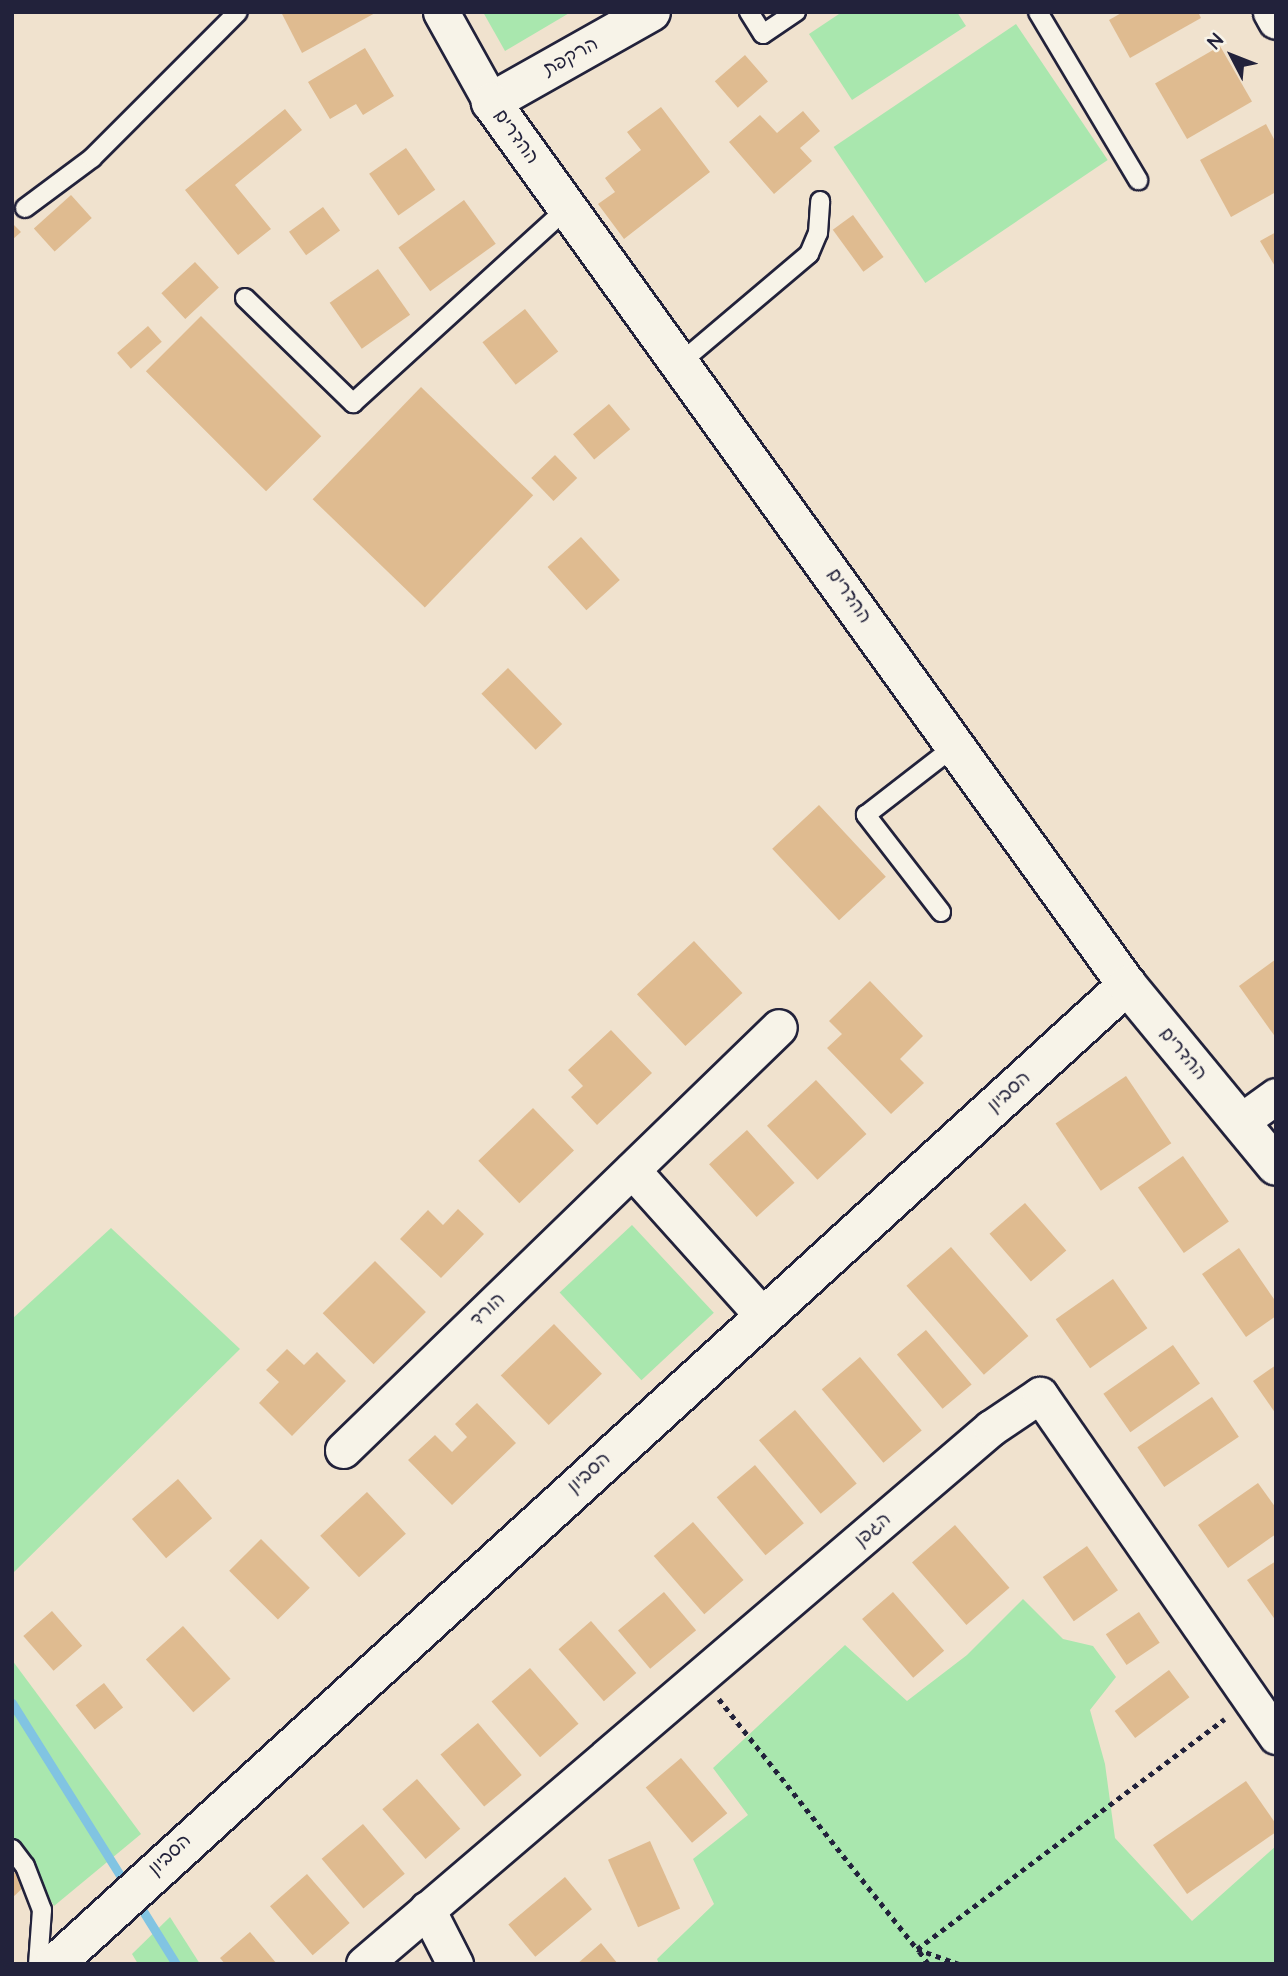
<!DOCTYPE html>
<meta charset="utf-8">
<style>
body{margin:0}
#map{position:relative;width:1288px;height:1976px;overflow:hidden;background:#f0e2ce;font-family:"Architects Daughter","Playpen Sans Hebrew",sans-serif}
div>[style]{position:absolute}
.green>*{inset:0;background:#a9e7ae;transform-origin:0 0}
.stream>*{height:9px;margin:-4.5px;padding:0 4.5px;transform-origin:4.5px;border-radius:4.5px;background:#81c4e2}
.building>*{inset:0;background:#dfbb90;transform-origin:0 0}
.path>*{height:4.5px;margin-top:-2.25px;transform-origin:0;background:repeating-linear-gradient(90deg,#22223b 0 5px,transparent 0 10px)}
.roads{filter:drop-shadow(2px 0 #22223b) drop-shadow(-2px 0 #22223b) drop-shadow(0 2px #22223b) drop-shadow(0 -2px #22223b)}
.service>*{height:18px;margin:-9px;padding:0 9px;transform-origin:9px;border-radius:9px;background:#f7f3e8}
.minor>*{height:35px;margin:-17.5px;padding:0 17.5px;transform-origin:17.5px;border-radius:17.5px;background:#f7f3e8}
.tertiary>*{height:38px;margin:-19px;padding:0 19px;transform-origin:19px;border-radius:19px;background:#f7f3e8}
.secondary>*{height:38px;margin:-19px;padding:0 19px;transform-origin:19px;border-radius:19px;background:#f7f3e8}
span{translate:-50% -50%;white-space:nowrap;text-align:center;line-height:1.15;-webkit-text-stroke:7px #f7f3e8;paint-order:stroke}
.street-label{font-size:19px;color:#22223b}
.frame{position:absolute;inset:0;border:14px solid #22223b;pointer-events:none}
.north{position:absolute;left:1197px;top:21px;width:70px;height:70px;-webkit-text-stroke:5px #f7f3e8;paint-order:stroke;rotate:312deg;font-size:19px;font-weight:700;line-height:28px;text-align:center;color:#22223b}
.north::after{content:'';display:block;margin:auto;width:24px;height:32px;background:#22223b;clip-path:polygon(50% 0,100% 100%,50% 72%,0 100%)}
</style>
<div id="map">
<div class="green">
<div style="clip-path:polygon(483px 12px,571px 12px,505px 51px)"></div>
<div style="clip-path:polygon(842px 12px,957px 12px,966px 26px,852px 100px,809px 34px)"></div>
<div style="left:1016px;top:24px;width:164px;height:220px;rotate:56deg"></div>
<div style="left:632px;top:1225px;width:120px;height:99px;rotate:47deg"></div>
<div style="clip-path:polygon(111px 1228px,240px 1349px,12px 1574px,12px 1319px)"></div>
<div style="clip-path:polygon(1023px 1599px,1063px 1639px,1093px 1646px,1116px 1677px,1090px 1710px,1105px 1764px,1115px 1838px,1192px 1921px,1276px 1846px,1276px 1964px,659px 1964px,657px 1959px,714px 1904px,693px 1859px,748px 1815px,713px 1768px,845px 1645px,907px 1701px,967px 1655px)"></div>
<div style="clip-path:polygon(12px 1660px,141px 1834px,54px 1906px,12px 1837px)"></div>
<div style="clip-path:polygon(170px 1917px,200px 1964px,138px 1964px,132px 1954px)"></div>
</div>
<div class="stream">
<div style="left:12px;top:1703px;width:215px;rotate:57.9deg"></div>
<div style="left:138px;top:1903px;width:72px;rotate:58.1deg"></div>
</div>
<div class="building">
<div style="clip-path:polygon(281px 12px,377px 12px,302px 53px)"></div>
<div style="clip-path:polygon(1123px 12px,1198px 12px,1201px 18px,1130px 58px,1109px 20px)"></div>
<div style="left:1220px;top:46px;width:64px;height:75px;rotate:60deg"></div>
<div style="clip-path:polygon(365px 48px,394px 96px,363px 115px,356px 104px,330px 119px,308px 82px)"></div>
<div style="left:745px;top:55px;width:35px;height:40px;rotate:49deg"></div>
<div style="clip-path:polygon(661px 107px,710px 172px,624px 239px,598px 204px,615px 192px,605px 178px,641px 150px,627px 132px)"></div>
<div style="clip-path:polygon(285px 109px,302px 130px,235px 185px,271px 229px,238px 255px,185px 190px)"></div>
<div style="clip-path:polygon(803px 111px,820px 131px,800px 148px,812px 161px,774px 194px,729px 142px,760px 115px,777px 133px)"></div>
<div style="clip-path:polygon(1266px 124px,1276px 143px,1276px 192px,1231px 217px,1200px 160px)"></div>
<div style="left:406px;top:148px;width:51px;height:45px;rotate:55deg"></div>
<div style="left:71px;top:195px;width:31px;height:50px;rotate:48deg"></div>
<div style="left:464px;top:200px;width:54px;height:81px;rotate:54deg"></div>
<div style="left:323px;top:207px;width:29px;height:42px;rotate:54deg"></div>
<div style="left:853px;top:215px;width:52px;height:25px;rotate:54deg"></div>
<div style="clip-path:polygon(12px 223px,21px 232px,12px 240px)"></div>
<div style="clip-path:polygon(1276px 232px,1276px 268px,1260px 241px)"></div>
<div style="left:195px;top:262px;width:35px;height:46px;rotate:47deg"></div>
<div style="left:378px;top:269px;width:56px;height:59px;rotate:55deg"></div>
<div style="left:525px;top:309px;width:54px;height:54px;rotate:52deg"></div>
<div style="left:201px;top:316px;width:170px;height:78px;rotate:45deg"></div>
<div style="left:148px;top:326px;width:21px;height:41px;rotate:49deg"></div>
<div style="left:421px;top:387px;width:156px;height:156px;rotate:44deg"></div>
<div style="left:609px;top:404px;width:33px;height:47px;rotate:50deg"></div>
<div style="left:555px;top:455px;width:32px;height:33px;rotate:46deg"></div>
<div style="left:581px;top:537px;width:58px;height:45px;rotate:48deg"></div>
<div style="left:508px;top:668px;width:78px;height:37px;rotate:46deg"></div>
<div style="left:819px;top:805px;width:98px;height:64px;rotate:47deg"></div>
<div style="left:694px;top:941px;width:71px;height:78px;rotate:47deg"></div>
<div style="clip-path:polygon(1276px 959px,1276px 1038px,1239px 986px)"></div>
<div style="clip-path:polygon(870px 981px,923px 1036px,900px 1059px,924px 1083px,891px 1114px,827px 1048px,842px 1034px,829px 1021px)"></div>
<div style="clip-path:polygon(611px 1030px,652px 1073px,597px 1125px,571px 1097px,583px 1086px,568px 1070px)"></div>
<div style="left:1126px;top:1076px;width:81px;height:85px;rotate:56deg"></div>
<div style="left:816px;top:1080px;width:74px;height:67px;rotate:47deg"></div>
<div style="left:533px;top:1108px;width:59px;height:76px;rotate:46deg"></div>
<div style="left:747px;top:1130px;width:71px;height:51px;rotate:48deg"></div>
<div style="left:1183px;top:1156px;width:80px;height:55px;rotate:55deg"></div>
<div style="left:1025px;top:1203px;width:63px;height:47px;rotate:49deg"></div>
<div style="clip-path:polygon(458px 1209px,484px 1234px,441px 1278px,400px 1239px,428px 1210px,443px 1225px)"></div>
<div style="left:951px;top:1247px;width:118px;height:59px;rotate:49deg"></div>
<div style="clip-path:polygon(1239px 1248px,1276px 1302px,1276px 1316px,1246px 1337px,1202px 1274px)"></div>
<div style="left:375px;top:1261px;width:72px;height:74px;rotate:45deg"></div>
<div style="left:1113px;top:1279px;width:60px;height:70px;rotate:55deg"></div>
<div style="left:554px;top:1324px;width:69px;height:74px;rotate:46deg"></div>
<div style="left:926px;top:1330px;width:71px;height:38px;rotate:50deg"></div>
<div style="left:1173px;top:1345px;width:47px;height:85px;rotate:55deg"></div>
<div style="clip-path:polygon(287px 1349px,304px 1365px,317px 1352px,346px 1381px,292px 1436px,259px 1403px,279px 1382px,266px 1370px)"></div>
<div style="left:860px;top:1357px;width:96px;height:50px;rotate:50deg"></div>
<div style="clip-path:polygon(1276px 1365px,1276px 1414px,1253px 1381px)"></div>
<div style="left:1212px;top:1397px;width:48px;height:90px;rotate:56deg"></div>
<div style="clip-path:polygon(477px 1403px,516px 1443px,452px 1505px,408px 1460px,435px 1435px,452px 1452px,467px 1437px,455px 1424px)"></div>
<div style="left:795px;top:1410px;width:96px;height:47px;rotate:50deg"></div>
<div style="left:755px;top:1465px;width:76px;height:50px;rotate:50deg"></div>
<div style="left:178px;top:1479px;width:52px;height:61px;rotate:49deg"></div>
<div style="clip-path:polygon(1258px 1483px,1276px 1508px,1276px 1534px,1228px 1568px,1198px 1525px)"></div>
<div style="left:367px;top:1492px;width:57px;height:64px;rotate:47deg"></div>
<div style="left:693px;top:1522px;width:77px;height:52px;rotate:49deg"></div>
<div style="left:955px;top:1525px;width:83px;height:57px;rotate:49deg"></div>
<div style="left:261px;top:1539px;width:69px;height:45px;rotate:45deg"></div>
<div style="left:1087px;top:1546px;width:54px;height:54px;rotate:55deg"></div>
<div style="clip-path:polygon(1276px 1561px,1276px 1621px,1247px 1580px)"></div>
<div style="left:664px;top:1592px;width:50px;height:60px;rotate:50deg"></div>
<div style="left:893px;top:1592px;width:78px;height:41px;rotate:49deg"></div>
<div style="left:52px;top:1611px;width:46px;height:38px;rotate:49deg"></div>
<div style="left:1139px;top:1612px;width:37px;height:40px;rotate:56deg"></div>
<div style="left:591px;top:1621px;width:69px;height:43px;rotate:49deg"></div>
<div style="left:183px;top:1626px;width:71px;height:50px;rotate:48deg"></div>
<div style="left:530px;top:1668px;width:74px;height:51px;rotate:49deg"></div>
<div style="left:1169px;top:1670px;width:34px;height:68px;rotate:53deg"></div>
<div style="left:104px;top:1683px;width:31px;height:36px;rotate:52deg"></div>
<div style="left:478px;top:1723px;width:68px;height:49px;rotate:50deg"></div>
<div style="left:681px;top:1758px;width:72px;height:46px;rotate:50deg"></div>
<div style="left:417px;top:1779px;width:66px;height:46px;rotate:49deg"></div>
<div style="clip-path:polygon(1246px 1781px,1276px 1824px,1276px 1832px,1187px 1894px,1153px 1845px)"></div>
<div style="left:363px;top:1824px;width:65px;height:54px;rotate:50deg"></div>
<div style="left:650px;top:1841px;width:74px;height:46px;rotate:66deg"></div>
<div style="clip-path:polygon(12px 1870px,26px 1885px,12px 1898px)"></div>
<div style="left:307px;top:1874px;width:65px;height:49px;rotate:49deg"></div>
<div style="left:565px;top:1877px;width:42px;height:74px;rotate:50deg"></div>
<div style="clip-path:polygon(250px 1932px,277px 1964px,225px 1964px,220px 1958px)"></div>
<div style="clip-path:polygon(601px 1943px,618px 1964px,577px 1964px)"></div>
</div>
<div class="path">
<div style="left:719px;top:1699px;width:319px;rotate:51.6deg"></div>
<div style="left:917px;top:1949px;width:45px;rotate:19.7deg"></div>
<div style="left:928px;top:1964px;width:19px;rotate:-126deg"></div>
<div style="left:917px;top:1949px;width:384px;rotate:-36.8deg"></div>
</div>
<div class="roads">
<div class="service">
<div style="left:749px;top:12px;width:26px;rotate:58deg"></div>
<div style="left:763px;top:34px;width:40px;rotate:-34deg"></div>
<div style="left:1038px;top:12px;width:196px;rotate:59.2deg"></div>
<div style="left:25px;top:208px;width:84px;rotate:-36.7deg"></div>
<div style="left:92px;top:158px;width:206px;rotate:-45deg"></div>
<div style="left:245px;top:298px;width:151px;rotate:44.2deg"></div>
<div style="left:353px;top:403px;width:290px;rotate:-42.3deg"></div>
<div style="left:680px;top:363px;width:169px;rotate:-40.2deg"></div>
<div style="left:809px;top:254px;width:23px;rotate:-67deg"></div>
<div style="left:818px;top:233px;width:32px;rotate:-86deg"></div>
<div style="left:941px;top:912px;width:123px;rotate:-127.7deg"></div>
<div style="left:866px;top:815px;width:113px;rotate:-37.8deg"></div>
<div style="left:12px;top:1849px;width:21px;rotate:53deg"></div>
<div style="left:25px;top:1866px;width:47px;rotate:68.9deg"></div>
<div style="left:42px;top:1910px;width:54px;rotate:94.2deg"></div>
</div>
<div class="minor">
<div style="left:441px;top:12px;width:103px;rotate:60.9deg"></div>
<div style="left:1271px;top:12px;width:10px;rotate:61deg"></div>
<div style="left:1240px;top:1122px;width:44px;rotate:-35.8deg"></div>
<div style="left:632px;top:1170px;width:196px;rotate:48.1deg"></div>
<div style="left:343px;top:1450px;width:607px;rotate:-44.13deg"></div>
<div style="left:427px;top:1909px;width:62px;rotate:63deg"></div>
<div style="left:364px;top:1964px;width:825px;rotate:-40.53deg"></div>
<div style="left:991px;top:1428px;width:59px;rotate:-34deg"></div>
<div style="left:1040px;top:1395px;width:415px;rotate:55.3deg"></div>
</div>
<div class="tertiary">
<div style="left:55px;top:1964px;width:1452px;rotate:-42.4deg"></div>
</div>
<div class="secondary">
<div style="left:651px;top:12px;width:184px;rotate:150.6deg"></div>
<div style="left:491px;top:102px;width:1088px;rotate:54.24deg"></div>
<div style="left:1127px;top:985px;width:234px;rotate:50.5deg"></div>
</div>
</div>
<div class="street-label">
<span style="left:571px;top:57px;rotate:-29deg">הרקפת</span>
<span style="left:516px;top:137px;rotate:54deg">ההדרים</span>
<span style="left:849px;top:596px;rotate:55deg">ההדרים</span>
<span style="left:1183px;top:1054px;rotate:50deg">ההדרים</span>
<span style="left:1009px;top:1092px;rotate:-42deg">הסביון</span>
<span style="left:488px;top:1310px;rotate:-44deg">הורד</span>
<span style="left:589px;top:1473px;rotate:-42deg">הסביון</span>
<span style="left:873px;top:1530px;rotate:-41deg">הגפן</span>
<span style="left:170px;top:1855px;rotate:-43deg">הסביון</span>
</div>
<div class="frame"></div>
<div class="north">N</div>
</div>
